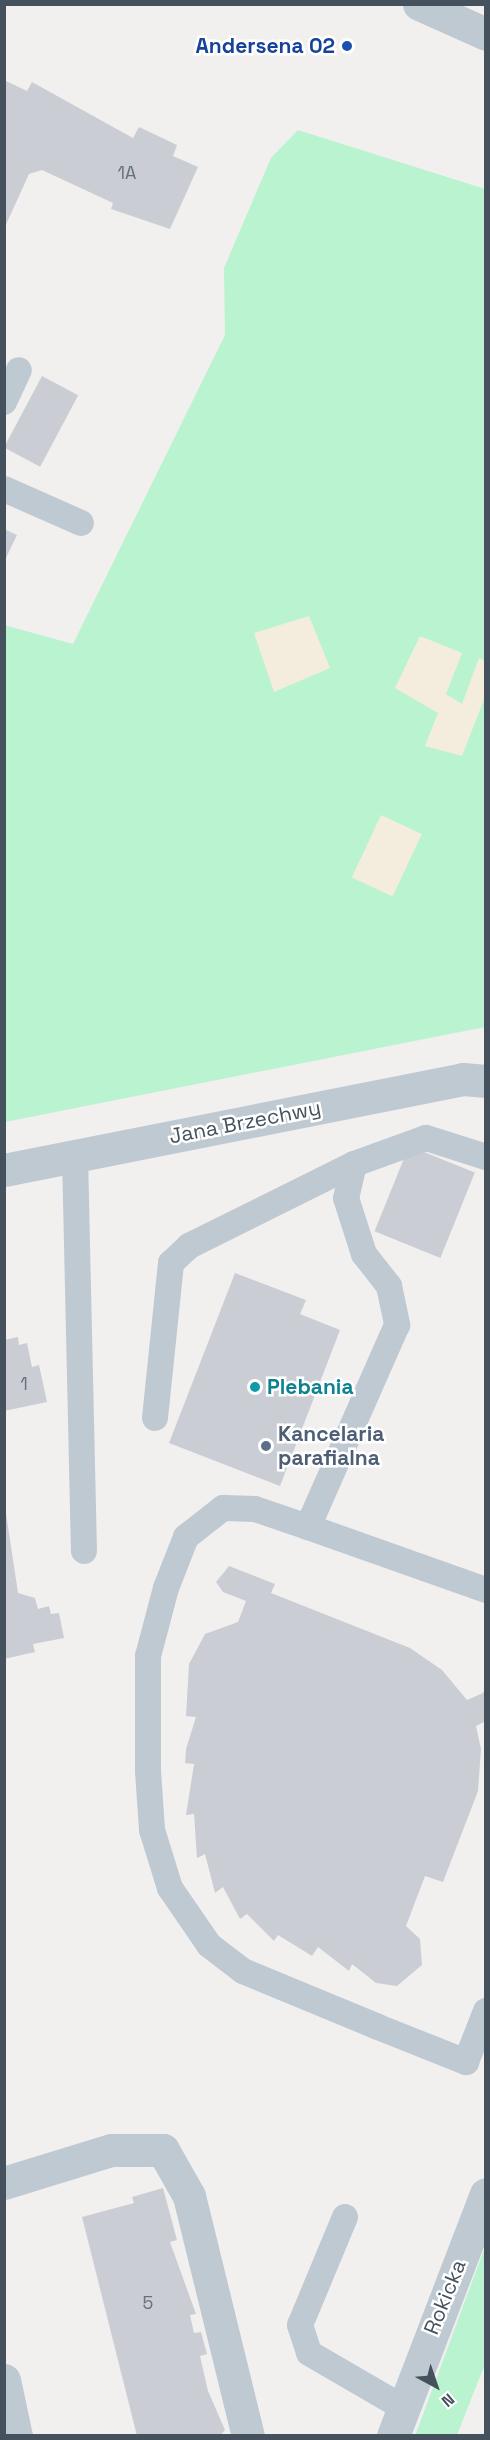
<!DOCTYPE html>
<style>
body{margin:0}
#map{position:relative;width:490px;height:2440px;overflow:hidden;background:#f2efef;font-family:"Space Grotesk",sans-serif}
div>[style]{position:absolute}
.green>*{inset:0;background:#b9f3cf}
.sand>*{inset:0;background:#f4edde;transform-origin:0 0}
.building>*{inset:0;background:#caced4;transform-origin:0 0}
.service>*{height:26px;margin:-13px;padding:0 13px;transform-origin:13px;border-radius:13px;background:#bec9d2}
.minor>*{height:33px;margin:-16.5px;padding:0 16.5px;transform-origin:16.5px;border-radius:16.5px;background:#bec9d2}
.tertiary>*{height:33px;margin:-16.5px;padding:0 16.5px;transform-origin:16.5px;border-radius:16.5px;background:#bec9d2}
.dots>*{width:16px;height:16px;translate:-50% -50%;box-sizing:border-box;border:3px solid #fff;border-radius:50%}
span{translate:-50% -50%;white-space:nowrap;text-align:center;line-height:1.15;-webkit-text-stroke:5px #fff;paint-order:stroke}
.number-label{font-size:18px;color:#66717c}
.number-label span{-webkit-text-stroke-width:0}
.transit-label{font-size:21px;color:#164399;font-weight:700}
.right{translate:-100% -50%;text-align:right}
.street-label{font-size:21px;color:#45525e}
.culture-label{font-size:21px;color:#0d838f;font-weight:700}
.left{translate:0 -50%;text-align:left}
.service-label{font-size:21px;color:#4e5e75;font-weight:700}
.frame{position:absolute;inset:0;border:6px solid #45525e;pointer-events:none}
.north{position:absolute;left:406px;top:2356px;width:60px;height:60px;-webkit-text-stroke:4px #fff;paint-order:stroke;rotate:140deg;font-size:16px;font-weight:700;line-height:24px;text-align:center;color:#45525e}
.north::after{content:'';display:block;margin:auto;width:21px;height:27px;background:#45525e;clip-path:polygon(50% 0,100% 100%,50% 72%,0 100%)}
</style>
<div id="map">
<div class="green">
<div style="clip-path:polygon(298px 130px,485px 189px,485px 1027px,5px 1122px,4px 625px,73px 644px,225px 335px,224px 268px,271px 158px)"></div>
<div style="clip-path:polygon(485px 2247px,485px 2364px,457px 2435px,415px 2436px)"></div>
</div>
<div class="sand">
<div style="clip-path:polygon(309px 616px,330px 668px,274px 692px,254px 633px)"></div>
<div style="clip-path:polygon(420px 636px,462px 653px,446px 694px,462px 704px,479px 658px,485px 661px,485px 697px,462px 756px,425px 746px,438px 713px,395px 688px)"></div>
<div style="left:381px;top:815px;width:45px;height:69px;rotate:25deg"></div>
</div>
<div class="building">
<div style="clip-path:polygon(4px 80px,27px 91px,32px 82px,133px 138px,139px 127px,177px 145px,173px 156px,198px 167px,170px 229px,111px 209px,113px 203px,42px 170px,29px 174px,4px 229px)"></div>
<div style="left:42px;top:376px;width:41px;height:81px;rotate:28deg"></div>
<div style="clip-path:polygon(4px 529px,17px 535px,4px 562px)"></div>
<div style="left:409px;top:1146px;width:71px;height:92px;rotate:22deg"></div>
<div style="clip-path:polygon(235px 1273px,306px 1300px,300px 1314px,340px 1330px,280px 1486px,169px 1443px)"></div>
<div style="clip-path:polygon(18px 1337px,19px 1345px,27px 1343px,32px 1367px,39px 1365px,47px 1402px,4px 1411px,4px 1340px)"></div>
<div style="clip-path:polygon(4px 1500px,18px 1593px,35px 1598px,38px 1609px,49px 1606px,51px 1614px,59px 1613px,64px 1638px,33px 1644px,35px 1652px,4px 1659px)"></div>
<div style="clip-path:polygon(229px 1566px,275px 1584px,271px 1593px,410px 1648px,442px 1670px,467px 1700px,483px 1693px,486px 1686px,486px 1721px,476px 1726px,481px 1749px,478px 1791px,443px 1882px,425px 1876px,406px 1926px,420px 1939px,422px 1965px,397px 1986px,376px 1983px,352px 1964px,349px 1971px,318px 1947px,312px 1956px,278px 1935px,274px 1941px,247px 1914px,240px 1919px,223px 1887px,215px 1893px,205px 1854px,197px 1858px,194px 1814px,186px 1815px,194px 1764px,185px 1763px,186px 1749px,196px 1717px,186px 1716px,189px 1664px,205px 1634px,238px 1622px,246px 1601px,223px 1592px,216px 1582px)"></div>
<div style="clip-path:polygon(163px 2188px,177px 2240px,170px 2242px,196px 2314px,190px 2315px,194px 2333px,201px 2332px,207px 2354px,200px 2356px,208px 2391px,225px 2430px,220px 2436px,137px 2436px,82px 2217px,134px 2203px,132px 2197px)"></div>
</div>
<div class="service">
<div style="left:4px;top:402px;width:35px;rotate:-65deg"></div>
<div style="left:4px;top:489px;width:84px;rotate:23.8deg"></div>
<div style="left:75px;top:1156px;width:395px;rotate:88.7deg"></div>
<div style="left:486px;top:1157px;width:63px;rotate:-162.4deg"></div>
<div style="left:426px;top:1138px;width:77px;rotate:160.1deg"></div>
<div style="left:354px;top:1164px;width:35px;rotate:103deg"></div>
<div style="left:346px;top:1198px;width:59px;rotate:72.2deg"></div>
<div style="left:364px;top:1254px;width:41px;rotate:52deg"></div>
<div style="left:389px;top:1286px;width:40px;rotate:78deg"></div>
<div style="left:397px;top:1325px;width:221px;rotate:113.8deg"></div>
<div style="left:308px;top:1527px;width:189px;rotate:19.5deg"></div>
<div style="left:155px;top:1418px;width:156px;rotate:-84.1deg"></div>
<div style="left:171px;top:1263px;width:25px;rotate:-43deg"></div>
<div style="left:189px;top:1246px;width:184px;rotate:-26.4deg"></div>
<div style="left:308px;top:1527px;width:56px;rotate:-161.2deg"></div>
<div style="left:255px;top:1509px;width:32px;rotate:-178deg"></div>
<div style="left:223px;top:1508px;width:47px;rotate:141.9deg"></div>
<div style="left:186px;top:1537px;width:55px;rotate:111.4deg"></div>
<div style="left:166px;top:1588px;width:70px;rotate:104.8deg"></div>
<div style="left:148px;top:1656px;width:115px;rotate:90deg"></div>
<div style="left:148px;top:1771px;width:59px;rotate:86.1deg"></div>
<div style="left:152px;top:1830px;width:61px;rotate:72.8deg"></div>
<div style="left:170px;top:1888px;width:69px;rotate:55.6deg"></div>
<div style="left:209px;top:1945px;width:43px;rotate:37.4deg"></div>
<div style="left:243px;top:1971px;width:146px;rotate:22.5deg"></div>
<div style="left:378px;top:2027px;width:95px;rotate:21.7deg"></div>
<div style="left:466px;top:2062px;width:55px;rotate:-68.6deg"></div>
<div style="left:345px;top:2217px;width:117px;rotate:112.6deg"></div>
<div style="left:300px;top:2325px;width:29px;rotate:72deg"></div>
<div style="left:309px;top:2353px;width:108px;rotate:30.1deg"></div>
</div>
<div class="minor">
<div style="left:4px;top:1170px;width:468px;rotate:-11.2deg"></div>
<div style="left:463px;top:1079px;width:23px;rotate:5deg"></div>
<div style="left:4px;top:2183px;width:112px;rotate:-17.1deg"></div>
<div style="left:111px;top:2150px;width:52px"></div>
<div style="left:163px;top:2150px;width:53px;rotate:60.5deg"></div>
<div style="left:189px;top:2196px;width:247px;rotate:76.2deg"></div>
<div style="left:4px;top:2380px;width:57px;rotate:77.9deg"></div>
<div style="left:393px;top:2436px;width:259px;rotate:-69deg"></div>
</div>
<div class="tertiary">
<div style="left:419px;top:4px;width:73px;rotate:24.1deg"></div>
</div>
<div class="dots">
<div style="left:347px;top:46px;background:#1a4fb4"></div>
<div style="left:255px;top:1387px;background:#0f9aa8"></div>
<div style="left:266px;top:1446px;background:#5c6f8a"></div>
</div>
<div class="number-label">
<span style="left:127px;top:173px">1A</span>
<span style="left:24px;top:1384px">1</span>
<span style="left:148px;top:2303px">5</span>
</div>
<div class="transit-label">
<span class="right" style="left:335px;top:46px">Andersena 02</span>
</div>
<div class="street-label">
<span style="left:245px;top:1122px;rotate:-11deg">Jana Brzechwy</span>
<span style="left:445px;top:2297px;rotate:-68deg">Rokicka</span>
</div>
<div class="culture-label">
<span class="left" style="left:267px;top:1387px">Plebania</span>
</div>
<div class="service-label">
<span class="left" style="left:278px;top:1446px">Kancelaria<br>parafialna</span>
</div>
<div class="frame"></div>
<div class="north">N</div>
</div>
